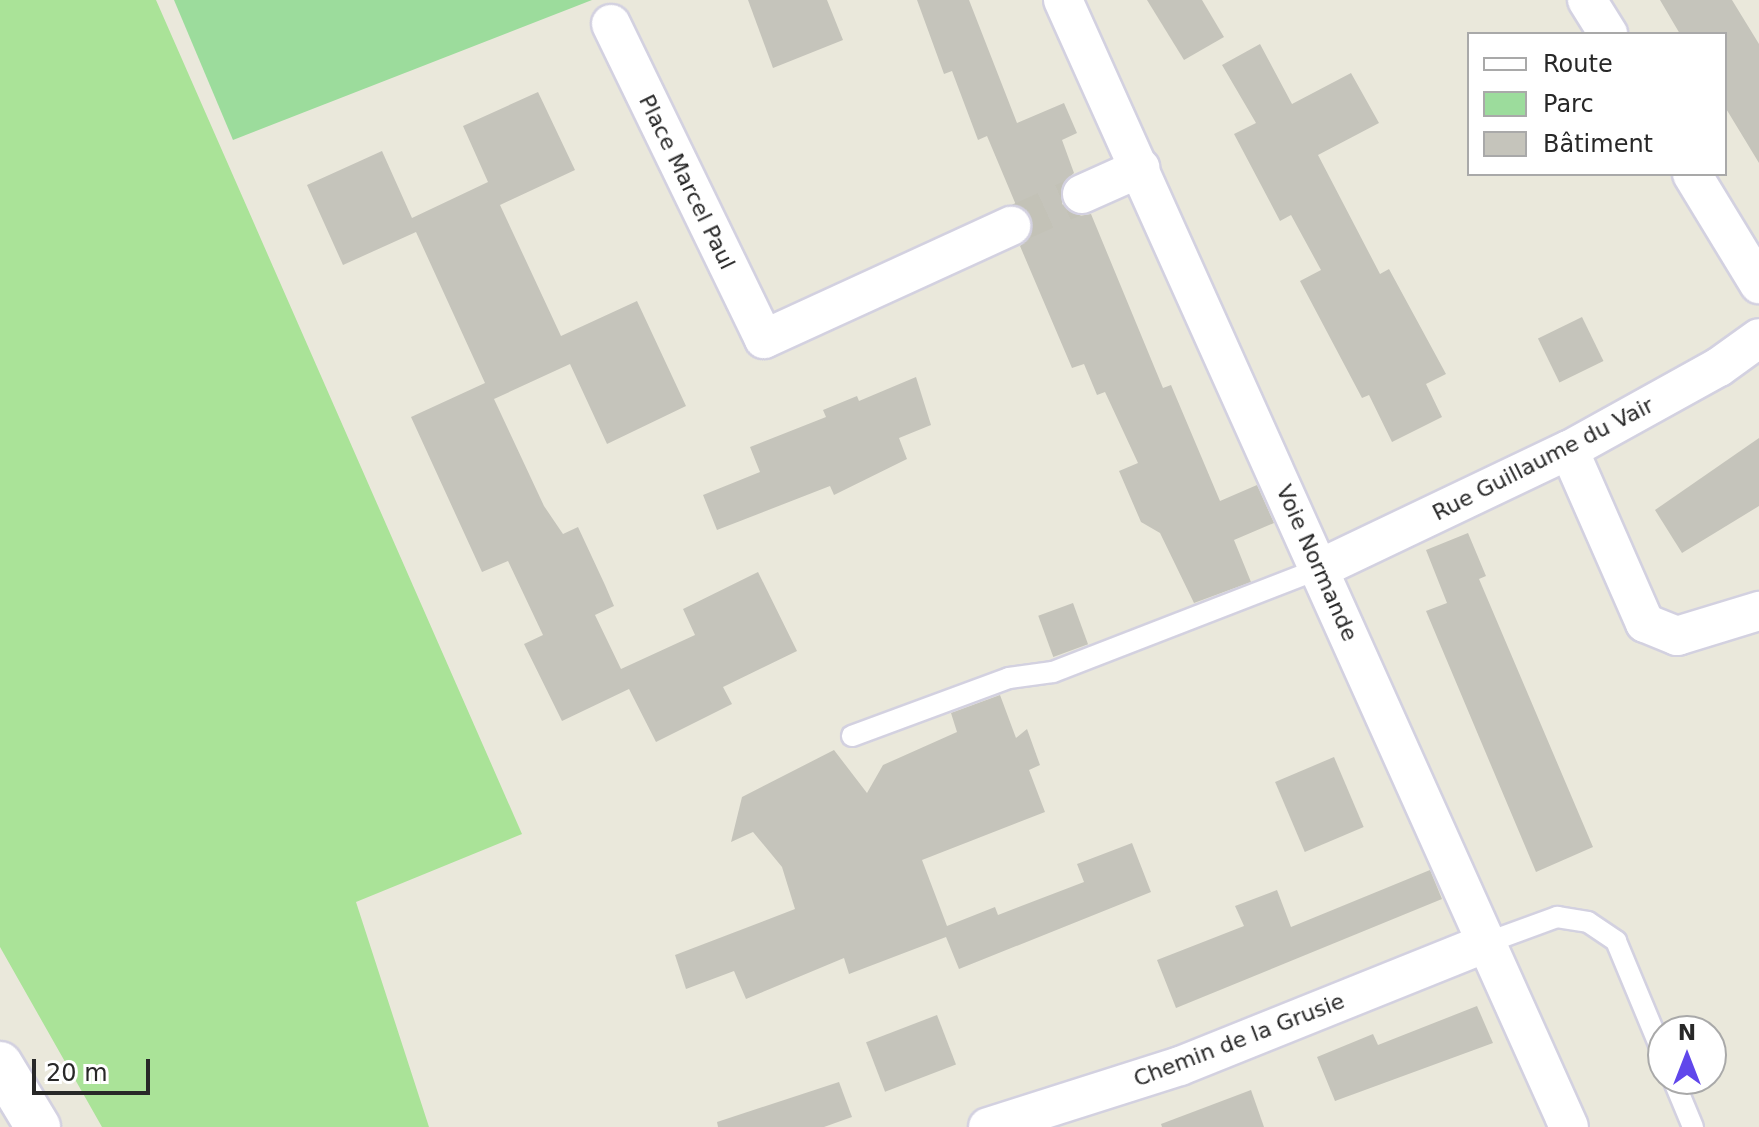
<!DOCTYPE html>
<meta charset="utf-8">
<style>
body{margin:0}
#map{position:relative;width:1759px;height:1127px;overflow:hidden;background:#eae8db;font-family:"DejaVu Sans",sans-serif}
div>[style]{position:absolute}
.green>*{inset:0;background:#9cdc9c}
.pitch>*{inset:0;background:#aae398}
.building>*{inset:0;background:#c5c4bb;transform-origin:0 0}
.minor-tunnel>*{height:38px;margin-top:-19px;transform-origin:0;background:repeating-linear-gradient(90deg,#c3c2b7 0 38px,transparent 0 57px)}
.roads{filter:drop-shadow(2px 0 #d3d1e0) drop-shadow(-2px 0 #d3d1e0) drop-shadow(0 2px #d3d1e0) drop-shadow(0 -2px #d3d1e0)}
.service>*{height:20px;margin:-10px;padding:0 10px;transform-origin:10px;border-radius:10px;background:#fff}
.minor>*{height:38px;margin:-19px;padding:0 19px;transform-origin:19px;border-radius:19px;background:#fff}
.secondary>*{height:44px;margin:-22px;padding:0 22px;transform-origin:22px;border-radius:22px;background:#fff}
span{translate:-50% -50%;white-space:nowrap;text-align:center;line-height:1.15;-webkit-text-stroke:6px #fff;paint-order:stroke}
.street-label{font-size:22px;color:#282828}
.legend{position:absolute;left:1467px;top:32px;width:260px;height:144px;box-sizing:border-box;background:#fff;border:2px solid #a9a9a9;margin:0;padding:10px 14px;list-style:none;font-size:24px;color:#282828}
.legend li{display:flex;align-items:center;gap:16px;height:40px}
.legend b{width:40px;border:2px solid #a9a9a9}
.north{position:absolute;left:1647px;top:1015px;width:80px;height:80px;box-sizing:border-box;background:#fff;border:2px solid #a9a9a9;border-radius:50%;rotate:0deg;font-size:22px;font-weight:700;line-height:32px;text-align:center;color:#282828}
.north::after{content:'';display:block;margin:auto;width:28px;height:36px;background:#6047eb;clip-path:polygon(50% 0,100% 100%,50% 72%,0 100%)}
.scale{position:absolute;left:32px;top:1059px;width:118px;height:36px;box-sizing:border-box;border:4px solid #282828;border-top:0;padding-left:10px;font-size:24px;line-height:28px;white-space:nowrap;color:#282828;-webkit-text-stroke:6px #fff;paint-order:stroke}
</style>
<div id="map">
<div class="green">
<div style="clip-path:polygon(174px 0,592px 0,233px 140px)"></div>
</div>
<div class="pitch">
<div style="clip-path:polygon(0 0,156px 0,522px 834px,356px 902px,429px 1127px,102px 1127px,0 947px)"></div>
</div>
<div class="building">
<div style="clip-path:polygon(748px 0,827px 0,843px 40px,773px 68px)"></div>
<div style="clip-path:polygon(917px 0,969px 0,1017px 123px,1064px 103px,1077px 133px,1062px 140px,1074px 173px,1064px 182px,1062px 204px,1079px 216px,1091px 214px,1163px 388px,1171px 385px,1220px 501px,1257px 485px,1274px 523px,1234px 540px,1251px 582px,1194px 603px,1160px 533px,1141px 522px,1119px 471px,1138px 463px,1105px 392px,1097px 395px,1084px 364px,1072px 368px,1020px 246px,1029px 238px,1031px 218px,1016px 205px,987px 136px,978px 140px,952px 71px,944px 74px)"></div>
<div style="clip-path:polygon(1147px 0,1202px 0,1224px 37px,1184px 60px)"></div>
<div style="clip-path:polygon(1660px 0,1732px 0,1759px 44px,1759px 163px,1725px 107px,1725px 34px,1680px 34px)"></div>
<div style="clip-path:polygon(1260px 44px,1292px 104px,1351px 73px,1379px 123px,1318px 155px,1380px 274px,1389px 269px,1446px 374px,1426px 384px,1442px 417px,1392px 442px,1369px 395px,1362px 398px,1300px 281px,1321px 270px,1291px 215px,1280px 221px,1234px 134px,1256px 123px,1222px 65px)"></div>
<div style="clip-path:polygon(538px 92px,575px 170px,500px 205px,561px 336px,637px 301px,686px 406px,607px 444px,570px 364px,494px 399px,544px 506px,563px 534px,578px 527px,605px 585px,614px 606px,595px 615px,621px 669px,695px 635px,683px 609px,758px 572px,797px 651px,723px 687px,732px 704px,656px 742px,629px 689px,562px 721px,524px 644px,543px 635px,508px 561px,482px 572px,411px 417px,485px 383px,416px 232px,343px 265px,307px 185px,382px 151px,412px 218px,488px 182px,463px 126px)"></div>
<div style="left:1582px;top:317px;width:49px;height:49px;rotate:64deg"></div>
<div style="clip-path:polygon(916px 377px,931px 425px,899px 438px,907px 459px,834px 495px,830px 486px,717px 530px,703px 495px,760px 472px,750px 447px,826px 417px,823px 410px,857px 396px,859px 401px)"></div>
<div style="clip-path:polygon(1759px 438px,1759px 506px,1682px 553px,1655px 510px)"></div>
<div style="clip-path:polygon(1468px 533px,1486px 576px,1479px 579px,1593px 847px,1536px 872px,1426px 611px,1447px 603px,1426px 550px)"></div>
<div style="left:1073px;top:603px;width:44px;height:37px;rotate:70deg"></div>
<div style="clip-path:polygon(1000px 695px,1016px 738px,1027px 729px,1040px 765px,1029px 770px,1045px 812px,922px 860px,947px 926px,995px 907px,998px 915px,1084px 882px,1077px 864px,1132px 843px,1151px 892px,959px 969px,946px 937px,849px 974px,844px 958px,746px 999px,734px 971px,686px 989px,675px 955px,795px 909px,782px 867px,753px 832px,731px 842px,742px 797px,834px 750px,867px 793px,883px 765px,957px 732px,951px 713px)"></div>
<div style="left:1334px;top:757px;width:76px;height:64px;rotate:67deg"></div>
<div style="clip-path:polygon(1430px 870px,1442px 899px,1176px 1008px,1157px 960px,1244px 926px,1235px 906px,1277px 890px,1291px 927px)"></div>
<div style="clip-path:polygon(1477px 1006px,1493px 1043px,1335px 1101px,1317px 1057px,1373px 1034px,1378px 1045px)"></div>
<div style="left:937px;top:1015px;width:53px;height:76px;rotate:69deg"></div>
<div style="clip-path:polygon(839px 1082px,852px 1117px,824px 1127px,718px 1127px,717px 1122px)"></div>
<div style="clip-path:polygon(1251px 1090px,1264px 1127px,1162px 1127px,1161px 1124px)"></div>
</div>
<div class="minor-tunnel">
<div style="left:1011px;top:226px;width:78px;rotate:-24.3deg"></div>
</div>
<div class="roads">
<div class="service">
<div style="left:852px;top:736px;width:167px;rotate:-20.3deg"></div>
<div style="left:1009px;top:678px;width:44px;rotate:-7.8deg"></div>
<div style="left:1053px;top:672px;width:285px;rotate:-21.2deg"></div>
<div style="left:1486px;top:943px;width:76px;rotate:-20.1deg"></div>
<div style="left:1557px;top:917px;width:31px;rotate:9deg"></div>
<div style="left:1588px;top:922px;width:34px;rotate:34deg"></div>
<div style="left:1616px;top:941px;width:122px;rotate:67.4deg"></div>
<div style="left:1673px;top:1079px;width:52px;rotate:67.4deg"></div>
</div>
<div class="minor">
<div style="left:1063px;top:0;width:1235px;rotate:65.82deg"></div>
<div style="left:1587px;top:0;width:40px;rotate:58deg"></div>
<div style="left:611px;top:24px;width:350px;rotate:64.1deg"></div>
<div style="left:764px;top:339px;width:272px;rotate:-24.6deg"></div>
<div style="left:1692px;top:174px;width:129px;rotate:58.7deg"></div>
<div style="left:1082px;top:194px;width:64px;rotate:-24.1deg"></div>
<div style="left:1569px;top:450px;width:189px;rotate:66.3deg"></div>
<div style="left:1645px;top:623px;width:35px;rotate:22deg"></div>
<div style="left:1677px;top:636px;width:86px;rotate:-17deg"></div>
<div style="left:1319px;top:569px;width:277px;rotate:-25.5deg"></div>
<div style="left:1569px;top:450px;width:171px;rotate:-29deg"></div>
<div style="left:1719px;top:367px;width:49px;rotate:-35.9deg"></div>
<div style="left:988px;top:1127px;width:201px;rotate:-17.6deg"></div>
<div style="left:1180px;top:1066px;width:330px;rotate:-21.9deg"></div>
</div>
<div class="secondary">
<div style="left:0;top:1064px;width:74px;rotate:58.9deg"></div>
</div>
</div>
<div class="street-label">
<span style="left:687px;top:182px;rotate:64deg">Place Marcel Paul</span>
<span style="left:1543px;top:459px;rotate:-27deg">Rue Guillaume du Vair</span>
<span style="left:1317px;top:563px;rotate:66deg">Voie Normande</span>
<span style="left:1239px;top:1040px;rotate:-21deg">Chemin de la Grusie</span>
</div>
<ul class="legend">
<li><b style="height:10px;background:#fff"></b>Route</li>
<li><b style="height:22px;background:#9cdc9c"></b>Parc</li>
<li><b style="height:22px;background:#c5c4bb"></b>Bâtiment</li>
</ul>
<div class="north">N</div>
<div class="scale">20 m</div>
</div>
